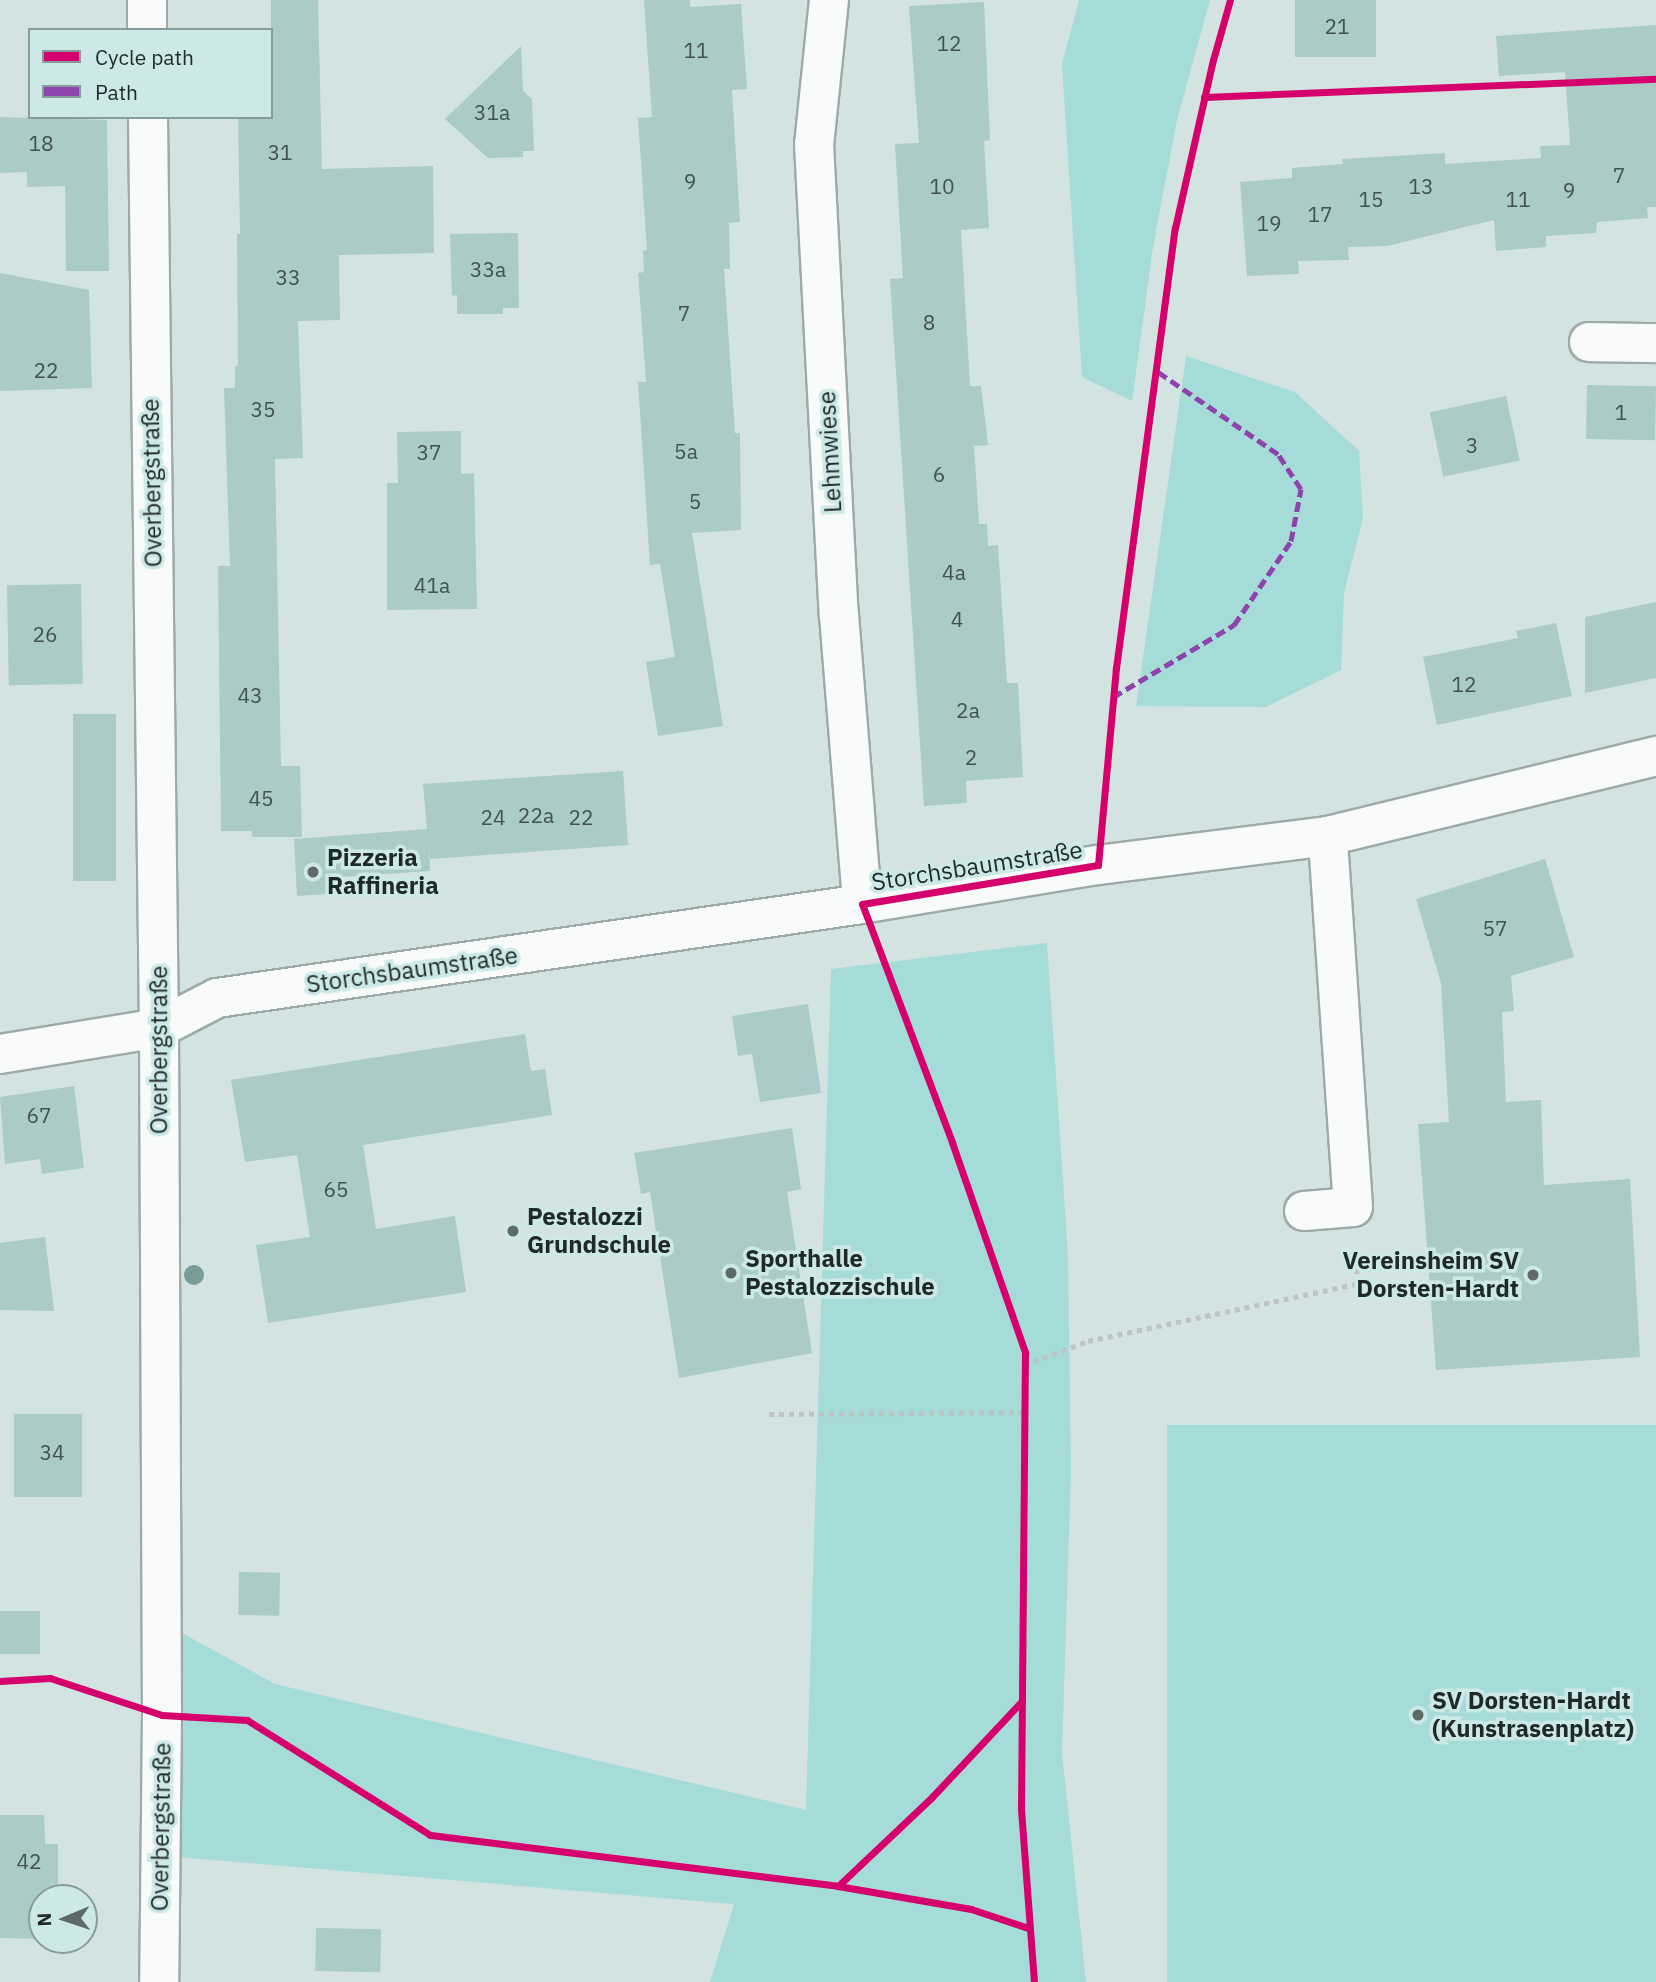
<!DOCTYPE html>
<meta charset="utf-8">
<style>
body{margin:0}
#map{position:relative;width:1656px;height:1982px;overflow:hidden;background:#d3e3e1;font-family:"IBM Plex Sans",sans-serif}
div>[style]{position:absolute}
.green>*{inset:0;background:#a5dcd8;transform-origin:0 0}
.building>*{inset:0;background:#aacbc8;transform-origin:0 0}
.path>*{height:4.5px;margin-top:-2.25px;transform-origin:0;background:repeating-linear-gradient(90deg,#bec3c3 0 5px,transparent 0 10px)}
.roads{filter:drop-shadow(2px 0 #9daaa8) drop-shadow(-2px 0 #9daaa8) drop-shadow(0 2px #9daaa8) drop-shadow(0 -2px #9daaa8)}
.minor>*{height:38px;margin:-19px;padding:0 19px;transform-origin:19px;border-radius:19px;background:#f8fbfa}
.quiet>*{height:5px;margin-top:-2.5px;transform-origin:0;background:repeating-linear-gradient(90deg,#8e44ad 0 10px,transparent 0 15px)}
.cycleway>*{height:7px;margin:-3.5px;padding:0 3.5px;transform-origin:3.5px;border-radius:3.5px;background:#d6006c}
.trees>*{width:20px;height:20px;margin:-10px;border-radius:50%;background:#779c9a}
.dots>*{width:19px;height:19px;translate:-50% -50%;box-sizing:border-box;border:4px solid #cde9e7;border-radius:50%}
span{translate:-50% -50%;white-space:nowrap;text-align:center;line-height:1.15;-webkit-text-stroke:7px #cde9e7;paint-order:stroke}
.number-label{font-size:21px;color:#415250}
.number-label span{-webkit-text-stroke-width:0}
.street-label{font-size:24px;color:#1e2928}
.poi-label{font-size:24px;color:#1e2928;font-weight:700}
.left{translate:0 -50%;text-align:left}
.right{translate:-100% -50%;text-align:right}
.legend{position:absolute;left:28px;top:28px;width:245px;height:91px;box-sizing:border-box;background:#cde9e7;border:2px solid #879c9b;margin:0;padding:9px 12px;list-style:none;font-size:21px;color:#1e2928}
.legend li{display:flex;align-items:center;gap:14px;height:35px}
.legend b{width:35px;border:2px solid #879c9b}
.north{position:absolute;left:28px;top:1884px;width:70px;height:70px;box-sizing:border-box;background:#cde9e7;border:2px solid #879c9b;border-radius:50%;rotate:268deg;font-size:19px;font-weight:700;line-height:28px;text-align:center;color:#1e2928}
.north::after{content:'';display:block;margin:auto;width:24px;height:32px;background:#5d6a69;clip-path:polygon(50% 0,100% 100%,50% 72%,0 100%)}
</style>
<div id="map">
<div class="green">
<div style="clip-path:polygon(1079px 0,1210px 0,1177px 120px,1153px 247px,1132px 401px,1082px 377px,1062px 64px)"></div>
<div style="clip-path:polygon(1186px 356px,1295px 392px,1359px 451px,1363px 518px,1344px 593px,1341px 670px,1266px 707px,1136px 706px)"></div>
<div style="clip-path:polygon(1047px 943px,1068px 1255px,1071px 1471px,1062px 1752px,1086px 1982px,710px 1982px,734px 1904px,178px 1857px,180px 1632px,275px 1684px,806px 1810px,831px 969px)"></div>
<div style="left:1656px;top:1425px;width:557px;height:489px;rotate:90deg"></div>
</div>
<div class="building">
<div style="clip-path:polygon(271px 0,318px 0,322px 169px,433px 166px,434px 253px,339px 255px,340px 320px,298px 321px,303px 458px,275px 459px,281px 766px,300px 766px,302px 837px,252px 837px,252px 831px,221px 831px,218px 566px,230px 566px,224px 388px,235px 388px,235px 366px,238px 366px,237px 234px,240px 234px,238px 117px,271px 117px)"></div>
<div style="clip-path:polygon(644px 0,690px 0,690px 7px,741px 4px,747px 89px,732px 90px,740px 222px,729px 223px,730px 269px,724px 269px,735px 433px,740px 433px,741px 530px,692px 533px,723px 726px,658px 736px,646px 662px,675px 657px,660px 564px,650px 565px,638px 382px,646px 382px,638px 273px,644px 272px,643px 251px,647px 250px,638px 118px,652px 117px)"></div>
<div style="left:1295px;top:0;width:81px;height:57px"></div>
<div style="clip-path:polygon(984px 2px,990px 140px,984px 141px,989px 228px,961px 230px,970px 386px,981px 386px,988px 445px,974px 446px,979px 524px,987px 524px,988px 546px,998px 545px,1007px 683px,1018px 683px,1023px 777px,966px 781px,967px 803px,924px 806px,890px 279px,903px 278px,895px 144px,919px 143px,909px 6px)"></div>
<div style="clip-path:polygon(1656px 25px,1656px 207px,1647px 207px,1648px 218px,1597px 222px,1596px 233px,1546px 236px,1546px 247px,1496px 251px,1494px 220px,1387px 246px,1348px 247px,1349px 260px,1298px 261px,1299px 274px,1247px 276px,1240px 182px,1292px 178px,1292px 168px,1343px 164px,1342px 159px,1445px 153px,1445px 164px,1541px 158px,1540px 146px,1570px 145px,1565px 72px,1499px 76px,1496px 36px)"></div>
<div style="clip-path:polygon(521px 46px,523px 91px,532px 99px,534px 151px,523px 151px,523px 157px,488px 158px,445px 119px)"></div>
<div style="clip-path:polygon(0 117px,107px 120px,109px 271px,66px 271px,65px 186px,27px 187px,27px 172px,0 173px)"></div>
<div style="clip-path:polygon(518px 233px,519px 308px,503px 308px,503px 314px,457px 314px,457px 295px,452px 296px,450px 234px)"></div>
<div style="clip-path:polygon(0 273px,89px 290px,92px 388px,0 391px)"></div>
<div style="left:1587px;top:385px;width:69px;height:54px;rotate:1deg"></div>
<div style="left:1506px;top:396px;width:66px;height:78px;rotate:78deg"></div>
<div style="clip-path:polygon(461px 431px,461px 474px,474px 473px,477px 609px,387px 610px,387px 483px,398px 483px,397px 432px)"></div>
<div style="left:81px;top:584px;width:100px;height:74px;rotate:89deg"></div>
<div style="clip-path:polygon(1656px 602px,1656px 678px,1585px 693px,1585px 617px)"></div>
<div style="clip-path:polygon(1556px 623px,1572px 696px,1437px 725px,1423px 657px,1518px 638px,1516px 631px)"></div>
<div style="left:73px;top:714px;width:43px;height:167px"></div>
<div style="clip-path:polygon(623px 771px,628px 845px,430px 859px,429px 845px,430px 871px,341px 877px,342px 893px,297px 896px,294px 839px,427px 829px,423px 784px)"></div>
<div style="clip-path:polygon(1545px 859px,1574px 957px,1511px 976px,1514px 1011px,1502px 1012px,1506px 1102px,1541px 1100px,1544px 1185px,1630px 1179px,1640px 1357px,1436px 1370px,1418px 1124px,1449px 1122px,1441px 983px,1416px 899px)"></div>
<div style="clip-path:polygon(808px 1004px,821px 1093px,760px 1102px,752px 1054px,738px 1056px,732px 1016px)"></div>
<div style="clip-path:polygon(525px 1034px,531px 1071px,545px 1069px,552px 1115px,363px 1145px,376px 1229px,455px 1216px,466px 1292px,268px 1323px,256px 1245px,310px 1237px,297px 1155px,245px 1162px,231px 1080px)"></div>
<div style="clip-path:polygon(74px 1086px,84px 1168px,42px 1174px,40px 1159px,5px 1164px,0 1097px)"></div>
<div style="clip-path:polygon(792px 1128px,801px 1189px,787px 1192px,812px 1353px,679px 1378px,650px 1192px,641px 1194px,634px 1153px)"></div>
<div style="clip-path:polygon(45px 1237px,54px 1311px,0 1310px,0 1243px)"></div>
<div style="left:14px;top:1414px;width:68px;height:83px"></div>
<div style="left:239px;top:1572px;width:41px;height:43px;rotate:1deg"></div>
<div style="left:0;top:1611px;width:40px;height:43px"></div>
<div style="clip-path:polygon(0 1815px,44px 1815px,45px 1844px,58px 1844px,58px 1898px,42px 1898px,42px 1939px,0 1938px)"></div>
<div style="left:316px;top:1928px;width:65px;height:43px;rotate:1deg"></div>
</div>
<div class="path">
<div style="left:1024px;top:1365px;width:68px;rotate:-20.6deg"></div>
<div style="left:1088px;top:1341px;width:275px;rotate:-12deg"></div>
<div style="left:1357px;top:1284px;width:34px;rotate:-93deg"></div>
<div style="left:769px;top:1414px;width:255px;rotate:-0.4deg"></div>
</div>
<div class="roads">
<div class="minor">
<div style="left:147px;top:0;width:30px;rotate:90deg"></div>
<div style="left:829px;top:0;width:145px;rotate:95.9deg"></div>
<div style="left:814px;top:144px;width:472px;rotate:87deg"></div>
<div style="left:839px;top:615px;width:290px;rotate:85.4deg"></div>
<div style="left:148px;top:117px;width:911px;rotate:89.31deg"></div>
<div style="left:159px;top:1028px;width:687px;rotate:89.75deg"></div>
<div style="left:162px;top:1715px;width:267px;rotate:90.6deg"></div>
<div style="left:1589px;top:342px;width:67px;rotate:0.9deg"></div>
<div style="left:0;top:1054px;width:161px;rotate:-9.3deg"></div>
<div style="left:159px;top:1028px;width:65px;rotate:-27.3deg"></div>
<div style="left:217px;top:998px;width:652px;rotate:-8.29deg"></div>
<div style="left:862px;top:904px;width:239px;rotate:-9.4deg"></div>
<div style="left:1098px;top:865px;width:232px;rotate:-7.2deg"></div>
<div style="left:1328px;top:836px;width:338px;rotate:-13.7deg"></div>
<div style="left:1304px;top:1211px;width:49px;rotate:-4.7deg"></div>
<div style="left:1353px;top:1207px;width:372px;rotate:-93.9deg"></div>
</div>
</div>
<div class="quiet">
<div style="left:1113px;top:697px;width:141px;rotate:-30.8deg"></div>
<div style="left:1234px;top:625px;width:102px;rotate:-55.8deg"></div>
<div style="left:1291px;top:541px;width:53px;rotate:-79.1deg"></div>
<div style="left:1301px;top:489px;width:42px;rotate:-123.3deg"></div>
<div style="left:1278px;top:454px;width:150px;rotate:-145.6deg"></div>
</div>
<div class="cycleway">
<div style="left:1204px;top:97px;width:452px;rotate:-2.3deg"></div>
<div style="left:0;top:1681px;width:50px;rotate:-3.4deg"></div>
<div style="left:50px;top:1678px;width:118px;rotate:18.3deg"></div>
<div style="left:162px;top:1715px;width:85px;rotate:3.4deg"></div>
<div style="left:247px;top:1720px;width:216px;rotate:32.1deg"></div>
<div style="left:430px;top:1835px;width:411px;rotate:7.1deg"></div>
<div style="left:838px;top:1886px;width:135px;rotate:9.8deg"></div>
<div style="left:971px;top:1909px;width:60px;rotate:18.4deg"></div>
<div style="left:838px;top:1886px;width:129px;rotate:-43.4deg"></div>
<div style="left:932px;top:1797px;width:130px;rotate:-46.9deg"></div>
<div style="left:1034px;top:1982px;width:174px;rotate:-94.3deg"></div>
<div style="left:1021px;top:1808px;width:456px;rotate:-89.5deg"></div>
<div style="left:1025px;top:1352px;width:222px;rotate:-109.2deg"></div>
<div style="left:952px;top:1142px;width:254px;rotate:-110.7deg"></div>
<div style="left:862px;top:904px;width:239px;rotate:-9.4deg"></div>
<div style="left:1098px;top:865px;width:198px;rotate:-84.8deg"></div>
<div style="left:1116px;top:668px;width:444px;rotate:-82.4deg"></div>
<div style="left:1175px;top:228px;width:172px;rotate:-77.3deg"></div>
<div style="left:1213px;top:60px;width:62px;rotate:-74.2deg"></div>
</div>
<div class="trees">
<div style="left:194px;top:1275px"></div>
</div>
<div class="dots">
<div style="left:313px;top:872px;background:#5d6a69"></div>
<div style="left:513px;top:1231px;background:#5d6a69"></div>
<div style="left:731px;top:1273px;background:#5d6a69"></div>
<div style="left:1533px;top:1275px;background:#5d6a69"></div>
<div style="left:1418px;top:1715px;background:#5d6a69"></div>
</div>
<div class="number-label">
<span style="left:1337px;top:26px">21</span>
<span style="left:949px;top:43px">12</span>
<span style="left:696px;top:50px">11</span>
<span style="left:492px;top:112px">31a</span>
<span style="left:41px;top:143px">18</span>
<span style="left:280px;top:152px">31</span>
<span style="left:1619px;top:175px">7</span>
<span style="left:690px;top:181px">9</span>
<span style="left:942px;top:186px">10</span>
<span style="left:1421px;top:186px">13</span>
<span style="left:1569px;top:190px">9</span>
<span style="left:1371px;top:199px">15</span>
<span style="left:1518px;top:199px">11</span>
<span style="left:1320px;top:214px">17</span>
<span style="left:1269px;top:223px">19</span>
<span style="left:488px;top:269px">33a</span>
<span style="left:288px;top:277px">33</span>
<span style="left:684px;top:313px">7</span>
<span style="left:929px;top:322px">8</span>
<span style="left:46px;top:370px">22</span>
<span style="left:263px;top:409px">35</span>
<span style="left:1621px;top:412px">1</span>
<span style="left:1472px;top:445px">3</span>
<span style="left:686px;top:451px">5a</span>
<span style="left:429px;top:452px">37</span>
<span style="left:939px;top:474px">6</span>
<span style="left:695px;top:501px">5</span>
<span style="left:954px;top:572px">4a</span>
<span style="left:432px;top:585px">41a</span>
<span style="left:957px;top:619px">4</span>
<span style="left:45px;top:634px">26</span>
<span style="left:1464px;top:684px">12</span>
<span style="left:250px;top:695px">43</span>
<span style="left:968px;top:710px">2a</span>
<span style="left:971px;top:757px">2</span>
<span style="left:261px;top:798px">45</span>
<span style="left:536px;top:815px">22a</span>
<span style="left:493px;top:817px">24</span>
<span style="left:581px;top:817px">22</span>
<span style="left:1495px;top:928px">57</span>
<span style="left:39px;top:1115px">67</span>
<span style="left:336px;top:1189px">65</span>
<span style="left:52px;top:1452px">34</span>
<span style="left:29px;top:1861px">42</span>
</div>
<div class="street-label">
<span style="left:830px;top:452px;rotate:-93deg">Lehmwiese</span>
<span style="left:152px;top:483px;rotate:-91deg">Overbergstraße</span>
<span style="left:977px;top:866px;rotate:-9deg">Storchsbaumstraße</span>
<span style="left:412px;top:970px;rotate:-8deg">Storchsbaumstraße</span>
<span style="left:159px;top:1050px;rotate:-90deg">Overbergstraße</span>
<span style="left:161px;top:1827px;rotate:-89deg">Overbergstraße</span>
</div>
<div class="poi-label">
<span class="left" style="left:327px;top:872px">Pizzeria<br>Raffineria</span>
<span class="left" style="left:527px;top:1231px">Pestalozzi<br>Grundschule</span>
<span class="left" style="left:745px;top:1273px">Sporthalle<br>Pestalozzischule</span>
<span class="right" style="left:1519px;top:1275px">Vereinsheim SV<br>Dorsten-Hardt</span>
<span class="left" style="left:1432px;top:1715px">SV Dorsten-Hardt<br>(Kunstrasenplatz)</span>
</div>
<ul class="legend">
<li><b style="height:9px;background:#d6006c"></b>Cycle path</li>
<li><b style="height:9px;background:#8e44ad"></b>Path</li>
</ul>
<div class="north">N</div>
</div>
